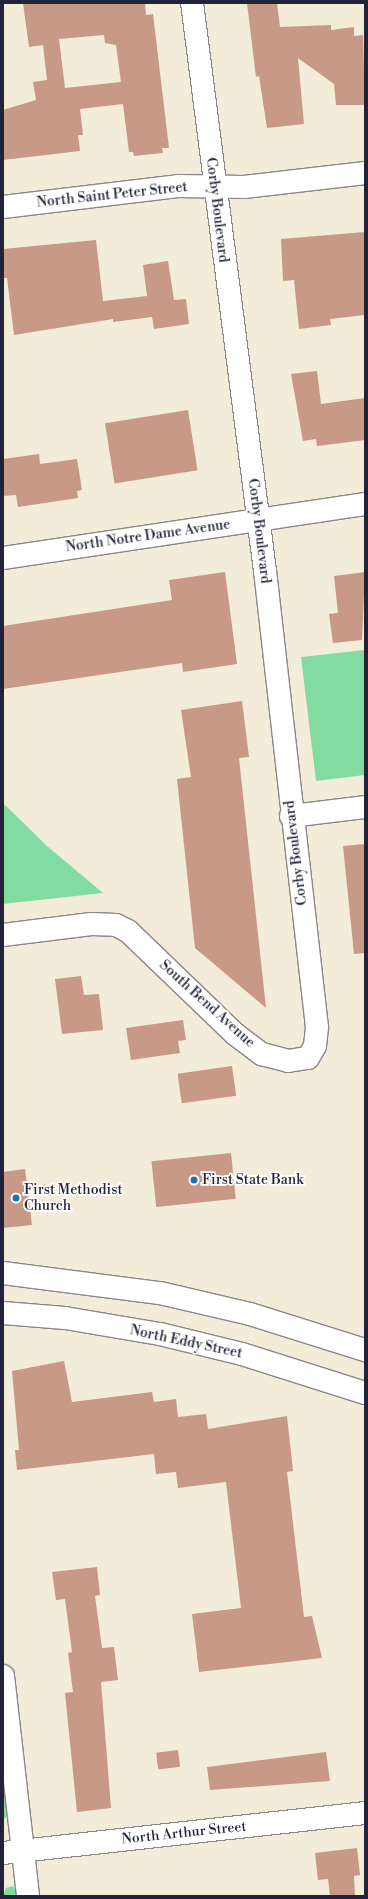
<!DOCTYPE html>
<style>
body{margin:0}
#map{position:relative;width:368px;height:1899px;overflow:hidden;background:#f3ecd8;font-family:"Libre Bodoni",serif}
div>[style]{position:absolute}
.green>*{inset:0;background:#82dca2}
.building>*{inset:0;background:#c89986;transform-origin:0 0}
.roads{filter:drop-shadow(1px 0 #8a878a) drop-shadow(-1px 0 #8a878a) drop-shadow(0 1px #8a878a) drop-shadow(0 -1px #8a878a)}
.minor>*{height:22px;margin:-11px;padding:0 11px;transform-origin:11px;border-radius:11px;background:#fff}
.primary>*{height:22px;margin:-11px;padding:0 11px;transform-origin:11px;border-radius:11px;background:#fff}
.dots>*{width:11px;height:11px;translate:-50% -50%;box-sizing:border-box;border:2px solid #fff;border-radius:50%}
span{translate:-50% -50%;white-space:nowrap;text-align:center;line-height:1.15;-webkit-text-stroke:3.5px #fff;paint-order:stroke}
.street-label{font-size:14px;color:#22223b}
.poi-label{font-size:14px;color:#22223b}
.left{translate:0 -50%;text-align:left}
.frame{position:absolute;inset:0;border:4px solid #22223b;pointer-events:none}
</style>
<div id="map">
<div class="green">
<div style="clip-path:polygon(365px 650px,365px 775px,316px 781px,301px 657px)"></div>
<div style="clip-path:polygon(3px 803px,47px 846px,103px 893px,3px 904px)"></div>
<div style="clip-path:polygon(3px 1743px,8px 1816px,4px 1819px,3px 1819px)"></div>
<div style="clip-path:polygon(13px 1886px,20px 1896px,3px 1896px,6px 1888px)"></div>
</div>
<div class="building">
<div style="clip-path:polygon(evenodd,23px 3px,145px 3px,146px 15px,153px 14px,169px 148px,162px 148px,163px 153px,134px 156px,133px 152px,129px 152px,123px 104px,80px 109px,83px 135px,78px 135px,80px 151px,3px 160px,3px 110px,36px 100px,33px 82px,47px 80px,43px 45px,29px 47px,23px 3px,104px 35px,105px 43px,116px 45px,121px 82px,65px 88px,59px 39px,104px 35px)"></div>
<div style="clip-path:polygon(247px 3px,277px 3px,280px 27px,331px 25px,331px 30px,354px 27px,354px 36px,363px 35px,365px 105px,336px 105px,334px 84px,298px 58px,304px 124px,267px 128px,259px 76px,256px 77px)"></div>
<div style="clip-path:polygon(365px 232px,365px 315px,330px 319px,331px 325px,299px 329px,294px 280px,283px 281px,281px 239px)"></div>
<div style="clip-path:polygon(96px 240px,103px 301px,147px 296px,143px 265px,168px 261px,174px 300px,186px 299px,189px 324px,154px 329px,152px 317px,113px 322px,113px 319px,14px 335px,7px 278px,3px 278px,3px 249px)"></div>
<div style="clip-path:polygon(317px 371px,321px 404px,365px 398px,365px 440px,317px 446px,316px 439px,303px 441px,291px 374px)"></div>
<div style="left:188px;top:410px;width:61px;height:84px;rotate:81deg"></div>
<div style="clip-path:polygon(39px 454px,40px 464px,77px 459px,82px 490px,77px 491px,78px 498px,18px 507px,16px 495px,3px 496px,3px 459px)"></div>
<div style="clip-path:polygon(225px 572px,237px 664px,183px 672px,182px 663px,3px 689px,3px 626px,172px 600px,169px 580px)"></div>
<div style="clip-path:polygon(365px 572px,362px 640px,333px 643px,329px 614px,338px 613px,334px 576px)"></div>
<div style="clip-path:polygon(242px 701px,249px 757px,239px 758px,266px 1008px,195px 948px,177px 779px,191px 777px,181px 710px)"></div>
<div style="clip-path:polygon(365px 844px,365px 953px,354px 954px,343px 846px)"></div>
<div style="clip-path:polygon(81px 976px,84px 995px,99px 994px,103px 1030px,62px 1034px,55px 979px)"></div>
<div style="clip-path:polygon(183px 1020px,186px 1040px,178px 1041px,180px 1053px,131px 1060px,126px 1028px)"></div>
<div style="left:232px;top:1066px;width:30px;height:55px;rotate:82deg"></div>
<div style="left:231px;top:1153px;width:46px;height:80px;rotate:84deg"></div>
<div style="clip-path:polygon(25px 1169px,32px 1225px,3px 1228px,3px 1172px)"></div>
<div style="clip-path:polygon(64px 1361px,72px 1402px,152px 1392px,154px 1402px,176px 1399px,178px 1417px,206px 1414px,208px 1429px,287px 1416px,293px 1471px,287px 1472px,304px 1617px,312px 1616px,322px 1658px,199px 1672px,192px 1614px,241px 1608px,226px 1482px,178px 1488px,176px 1472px,156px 1474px,154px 1454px,17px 1470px,15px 1450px,19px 1450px,12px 1371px)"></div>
<div style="clip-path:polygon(97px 1567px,100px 1595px,95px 1596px,102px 1648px,114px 1647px,118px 1680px,101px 1682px,111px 1808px,77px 1812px,65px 1693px,73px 1692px,68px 1653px,72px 1652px,65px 1599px,56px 1600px,52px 1572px)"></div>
<div style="left:178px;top:1750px;width:17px;height:22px;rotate:83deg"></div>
<div style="clip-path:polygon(326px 1752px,330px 1781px,210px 1790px,207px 1767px)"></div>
<div style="clip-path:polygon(357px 1848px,360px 1875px,354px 1876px,355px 1896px,330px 1896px,328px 1879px,318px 1880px,315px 1853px)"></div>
</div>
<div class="roads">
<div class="minor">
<div style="left:3px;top:207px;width:176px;rotate:-6.8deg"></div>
<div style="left:178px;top:186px;width:66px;rotate:0.9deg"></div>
<div style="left:244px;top:187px;width:122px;rotate:-6.6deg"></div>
<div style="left:3px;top:558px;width:366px;rotate:-8.5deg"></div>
<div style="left:291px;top:816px;width:75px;rotate:-6.9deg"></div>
<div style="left:3px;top:935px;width:89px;rotate:-7.1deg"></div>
<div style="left:91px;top:924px;width:25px;rotate:2deg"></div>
<div style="left:116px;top:925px;width:13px;rotate:27deg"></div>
<div style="left:128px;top:931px;width:149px;rotate:43.9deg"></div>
<div style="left:235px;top:1034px;width:34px;rotate:37deg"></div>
<div style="left:262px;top:1054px;width:27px;rotate:15deg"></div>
<div style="left:288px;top:1061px;width:20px;rotate:-9deg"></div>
<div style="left:308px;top:1058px;width:14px;rotate:-60deg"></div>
<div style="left:315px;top:1046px;width:19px;rotate:-84deg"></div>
<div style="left:317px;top:1027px;width:459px;rotate:-96.5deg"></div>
<div style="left:265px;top:571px;width:573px;rotate:-97.32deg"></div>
<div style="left:3px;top:1676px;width:221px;rotate:83.5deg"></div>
<div style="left:3px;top:1853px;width:364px;rotate:-6.3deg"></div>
</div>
<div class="primary">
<div style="left:3px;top:1273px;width:158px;rotate:7.3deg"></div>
<div style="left:160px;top:1293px;width:92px;rotate:13.1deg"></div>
<div style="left:250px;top:1314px;width:121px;rotate:17.4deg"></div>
<div style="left:3px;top:1313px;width:62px;rotate:4.6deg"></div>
<div style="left:65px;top:1318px;width:96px;rotate:9.6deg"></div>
<div style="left:160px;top:1334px;width:84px;rotate:13.7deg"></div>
<div style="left:242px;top:1354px;width:129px;rotate:17.6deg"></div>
</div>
</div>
<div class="dots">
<div style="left:194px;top:1180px;background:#1f6fb2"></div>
<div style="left:16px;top:1198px;background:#1f6fb2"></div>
</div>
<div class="street-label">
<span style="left:112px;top:195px;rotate:-6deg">North Saint Peter Street</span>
<span style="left:217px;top:210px;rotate:83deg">Corby Boulevard</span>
<span style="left:259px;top:531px;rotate:83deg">Corby Boulevard</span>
<span style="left:148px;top:536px;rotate:-8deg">North Notre Dame Avenue</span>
<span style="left:296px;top:853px;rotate:-97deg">Corby Boulevard</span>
<span style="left:207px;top:1004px;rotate:42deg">South Bend Avenue</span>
<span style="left:186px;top:1342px;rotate:12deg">North Eddy Street</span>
<span style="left:184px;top:1833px;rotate:-6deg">North Arthur Street</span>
</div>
<div class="poi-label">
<span class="left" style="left:202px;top:1180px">First State Bank</span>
<span class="left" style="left:24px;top:1198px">First Methodist<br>Church</span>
</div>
<div class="frame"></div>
</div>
